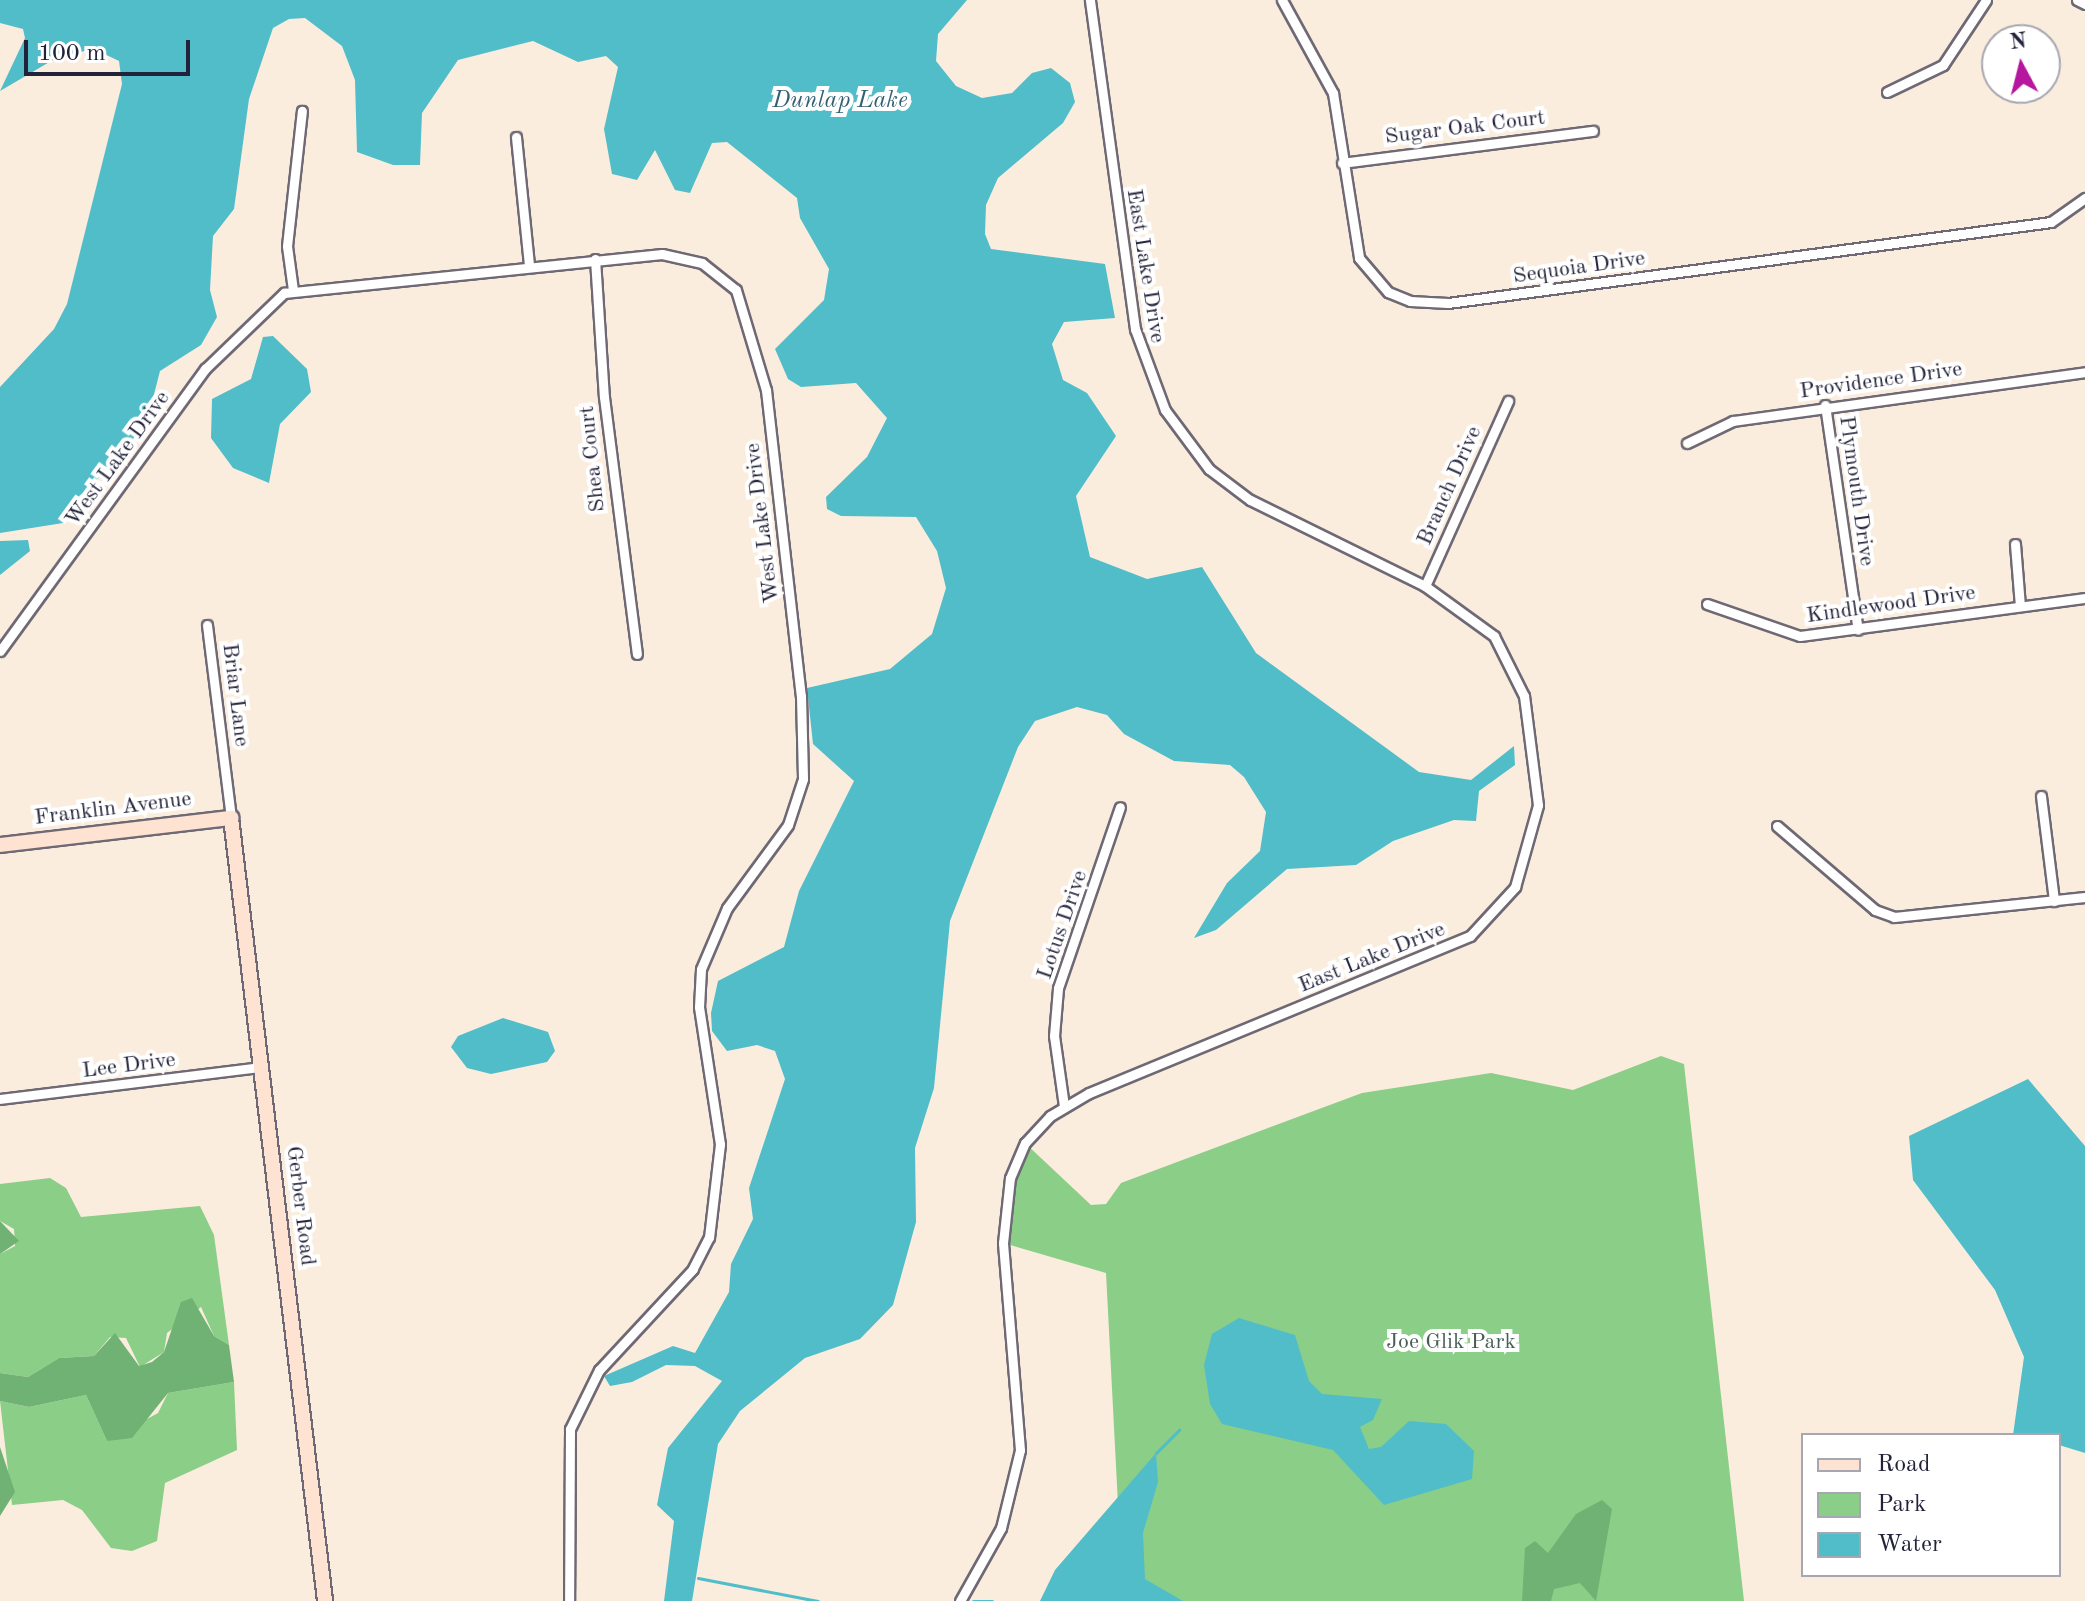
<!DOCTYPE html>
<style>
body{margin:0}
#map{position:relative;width:2085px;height:1601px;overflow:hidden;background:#faedde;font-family:"Old Standard TT",serif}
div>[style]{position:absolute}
.green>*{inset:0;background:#8bce87}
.forest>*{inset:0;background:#70b174}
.water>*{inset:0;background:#50bdc9}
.stream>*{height:3px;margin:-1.5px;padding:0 1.5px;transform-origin:1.5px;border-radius:1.5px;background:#50bdc9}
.roads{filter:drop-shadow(2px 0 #6e6974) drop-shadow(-2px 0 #6e6974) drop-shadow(0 2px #6e6974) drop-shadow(0 -2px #6e6974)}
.street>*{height:9px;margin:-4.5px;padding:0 4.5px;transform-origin:4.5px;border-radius:4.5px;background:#fff}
.secondary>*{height:14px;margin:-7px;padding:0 7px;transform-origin:7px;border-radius:7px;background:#fee3d2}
span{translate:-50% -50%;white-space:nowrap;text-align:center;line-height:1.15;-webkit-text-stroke:8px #fff;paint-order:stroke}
.street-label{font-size:22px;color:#22223b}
.park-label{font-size:22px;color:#475e56}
.water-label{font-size:24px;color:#346074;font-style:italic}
.legend{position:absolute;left:1801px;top:1433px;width:260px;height:144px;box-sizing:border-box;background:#fff;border:2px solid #a7a7b1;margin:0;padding:10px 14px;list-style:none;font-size:24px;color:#22223b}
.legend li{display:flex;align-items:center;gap:16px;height:40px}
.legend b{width:40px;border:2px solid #a7a7b1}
.north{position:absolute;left:1981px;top:24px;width:80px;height:80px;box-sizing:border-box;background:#fff;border:2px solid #a7a7b1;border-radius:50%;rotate:353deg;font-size:22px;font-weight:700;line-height:32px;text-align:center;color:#22223b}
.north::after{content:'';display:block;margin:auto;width:28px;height:36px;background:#b5179e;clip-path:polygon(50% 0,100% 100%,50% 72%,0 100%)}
.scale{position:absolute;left:24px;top:40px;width:166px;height:36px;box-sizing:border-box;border:4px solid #22223b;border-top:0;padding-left:10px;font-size:24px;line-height:28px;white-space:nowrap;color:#22223b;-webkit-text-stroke:6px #fff;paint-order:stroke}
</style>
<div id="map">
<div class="green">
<div style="clip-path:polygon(1661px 1056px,1684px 1064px,1744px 1601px,1123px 1601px,1106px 1273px,1003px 1243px,1004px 1208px,1025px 1143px,1091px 1205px,1106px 1204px,1121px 1183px,1362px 1093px,1491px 1073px,1573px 1090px)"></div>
<div style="clip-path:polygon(50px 1178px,66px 1188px,81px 1217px,200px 1206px,214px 1235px,229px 1345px,214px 1336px,201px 1307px,167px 1333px,164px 1352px,140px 1367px,126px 1338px,110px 1337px,94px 1356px,59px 1358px,28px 1377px,0 1373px,0 1254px,15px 1246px,14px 1229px,0 1221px,0 1184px)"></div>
<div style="clip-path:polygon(234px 1382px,237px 1450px,165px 1483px,157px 1541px,132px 1551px,111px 1548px,82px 1510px,63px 1500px,12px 1505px,0 1401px,29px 1407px,86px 1395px,107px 1441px,158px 1413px,168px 1393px)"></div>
</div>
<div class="forest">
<div style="clip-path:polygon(0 1221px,19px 1241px,0 1254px)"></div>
<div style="clip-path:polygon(192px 1298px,214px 1336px,229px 1345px,234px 1382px,168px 1393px,132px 1438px,107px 1441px,86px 1395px,29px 1407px,0 1401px,0 1373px,28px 1377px,59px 1358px,94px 1356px,115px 1333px,139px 1366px,152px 1362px,164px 1352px,181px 1302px)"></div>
<div style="clip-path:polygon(0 1447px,15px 1492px,0 1516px)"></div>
<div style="clip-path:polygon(1602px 1500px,1612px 1509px,1596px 1601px,1580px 1583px,1554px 1589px,1551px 1601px,1522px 1601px,1525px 1548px,1535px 1541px,1548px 1553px,1576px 1514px)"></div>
</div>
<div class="water">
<div style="clip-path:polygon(0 0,967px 0,938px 34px,936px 61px,956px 86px,982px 98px,1012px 93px,1032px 73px,1051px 68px,1070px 83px,1075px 102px,1063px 123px,998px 178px,986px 205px,985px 234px,991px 249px,1105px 264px,1115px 318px,1064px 322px,1052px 344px,1063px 380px,1087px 393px,1116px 436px,1076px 496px,1090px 557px,1147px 579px,1202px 567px,1256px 653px,1419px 772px,1471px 780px,1514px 746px,1515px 765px,1479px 791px,1476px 821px,1454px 820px,1393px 841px,1356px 865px,1287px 869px,1216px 930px,1194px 938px,1227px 883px,1260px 851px,1266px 812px,1244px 777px,1230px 765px,1174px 761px,1124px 734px,1107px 715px,1077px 707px,1035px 721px,1018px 747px,950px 921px,934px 1088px,915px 1148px,916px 1222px,893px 1305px,860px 1339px,805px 1358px,740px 1411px,718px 1444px,692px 1601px,664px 1601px,674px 1521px,657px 1505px,668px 1448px,722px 1381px,695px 1366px,666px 1365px,632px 1382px,610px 1386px,604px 1376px,673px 1346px,695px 1353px,729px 1292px,731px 1264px,753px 1219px,749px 1188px,785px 1079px,775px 1051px,757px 1045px,727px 1051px,712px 1031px,711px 1013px,718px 981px,784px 947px,799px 891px,854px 781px,813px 744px,807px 688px,890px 669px,932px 634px,946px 588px,937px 551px,916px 517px,841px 516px,827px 509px,826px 497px,867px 457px,887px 418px,856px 383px,801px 387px,788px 379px,775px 349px,824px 300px,829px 269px,800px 218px,797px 198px,727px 142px,712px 143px,690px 193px,675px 190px,655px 150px,637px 180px,612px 174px,604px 129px,618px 67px,606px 56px,578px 62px,533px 41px,458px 60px,422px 113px,420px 165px,393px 165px,357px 152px,355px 80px,342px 46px,305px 18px,289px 19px,273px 28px,249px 99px,234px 209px,213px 236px,210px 290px,217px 317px,201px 345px,160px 371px,151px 406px,126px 453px,77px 498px,63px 523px,0 533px,0 387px,54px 329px,67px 304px,122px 84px,119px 61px,94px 49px,58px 57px,0 91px,25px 38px,23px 29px,0 23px)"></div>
<div style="clip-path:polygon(273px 336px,307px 369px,311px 392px,280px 424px,269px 483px,233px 468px,211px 438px,212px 399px,251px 379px,263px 337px)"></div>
<div style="clip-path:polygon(28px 540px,30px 551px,0 575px,0 541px)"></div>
<div style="clip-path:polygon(503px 1018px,548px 1032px,555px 1051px,547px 1062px,491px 1074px,467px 1068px,451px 1047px,458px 1036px)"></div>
<div style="clip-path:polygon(2028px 1079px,2085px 1146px,2085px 1453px,2059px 1445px,2059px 1435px,2013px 1435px,2024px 1357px,1995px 1290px,1913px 1180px,1909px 1136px)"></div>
<div style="clip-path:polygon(1239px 1318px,1295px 1335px,1309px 1381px,1322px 1394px,1382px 1399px,1373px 1420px,1360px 1427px,1369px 1449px,1381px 1447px,1409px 1421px,1446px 1424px,1474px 1451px,1472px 1479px,1384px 1505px,1333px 1450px,1222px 1424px,1210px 1404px,1204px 1365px,1212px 1334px)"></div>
<div style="clip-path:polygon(1156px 1453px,1158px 1482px,1143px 1533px,1145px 1579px,1183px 1601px,1040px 1601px,1055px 1570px)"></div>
</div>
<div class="stream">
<div style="left:1156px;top:1453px;width:33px;rotate:-45deg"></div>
<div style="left:698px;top:1578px;width:122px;rotate:10.9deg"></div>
<div style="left:973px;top:1601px;width:19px"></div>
</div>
<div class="roads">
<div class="street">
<div style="left:1282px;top:0;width:106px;rotate:61.3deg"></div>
<div style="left:1333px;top:93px;width:167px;rotate:81deg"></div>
<div style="left:1359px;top:258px;width:45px;rotate:49.5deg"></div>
<div style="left:1388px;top:292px;width:24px;rotate:22deg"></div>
<div style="left:1410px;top:301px;width:38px;rotate:3deg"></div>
<div style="left:1448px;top:303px;width:608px;rotate:-7.65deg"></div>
<div style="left:2051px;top:222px;width:42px;rotate:-35.2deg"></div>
<div style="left:2077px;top:0;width:9px;rotate:27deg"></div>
<div style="left:1887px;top:92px;width:62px;rotate:-25.7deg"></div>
<div style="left:1943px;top:65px;width:78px;rotate:-56.5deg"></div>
<div style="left:516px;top:137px;width:129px;rotate:84.2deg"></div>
<div style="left:1342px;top:163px;width:253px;rotate:-7.3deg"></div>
<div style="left:595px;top:259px;width:138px;rotate:86.3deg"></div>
<div style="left:604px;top:397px;width:259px;rotate:82.7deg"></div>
<div style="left:293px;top:290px;width:44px;rotate:-97.8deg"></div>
<div style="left:287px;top:246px;width:136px;rotate:-83.7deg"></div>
<div style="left:1825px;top:405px;width:227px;rotate:81.7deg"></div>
<div style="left:1687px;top:443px;width:51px;rotate:-25.6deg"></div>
<div style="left:1733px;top:421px;width:355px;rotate:-7.9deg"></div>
<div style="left:2015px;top:544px;width:62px;rotate:85.4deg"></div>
<div style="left:1425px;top:586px;width:203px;rotate:-65.8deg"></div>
<div style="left:1707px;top:604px;width:98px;rotate:19deg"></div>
<div style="left:1800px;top:636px;width:288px;rotate:-7.6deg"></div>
<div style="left:207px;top:625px;width:194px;rotate:82.9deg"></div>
<div style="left:0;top:651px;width:349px;rotate:-54deg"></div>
<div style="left:205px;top:369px;width:110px;rotate:-43.9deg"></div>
<div style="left:284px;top:293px;width:380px;rotate:-5.9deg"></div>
<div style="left:662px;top:254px;width:41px;rotate:12.7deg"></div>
<div style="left:702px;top:263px;width:43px;rotate:38.5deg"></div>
<div style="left:736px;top:290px;width:104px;rotate:73.3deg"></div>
<div style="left:766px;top:390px;width:308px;rotate:83.5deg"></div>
<div style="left:801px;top:696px;width:83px;rotate:88.6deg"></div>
<div style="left:803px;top:779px;width:48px;rotate:108.1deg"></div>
<div style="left:788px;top:825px;width:103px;rotate:126.3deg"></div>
<div style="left:727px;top:908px;width:66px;rotate:113.1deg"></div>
<div style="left:701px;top:969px;width:38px;rotate:93deg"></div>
<div style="left:699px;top:1007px;width:139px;rotate:81.3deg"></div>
<div style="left:720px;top:1144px;width:94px;rotate:96.7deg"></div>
<div style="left:709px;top:1237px;width:36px;rotate:117deg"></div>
<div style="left:693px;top:1269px;width:138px;rotate:132.9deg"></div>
<div style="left:599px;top:1370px;width:66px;rotate:116.2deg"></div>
<div style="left:570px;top:1429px;width:172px;rotate:90.3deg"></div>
<div style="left:2041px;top:796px;width:106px;rotate:82.9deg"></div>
<div style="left:1777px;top:826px;width:129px;rotate:40.6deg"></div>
<div style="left:1875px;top:910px;width:20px;rotate:20deg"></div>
<div style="left:1894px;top:917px;width:192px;rotate:-6deg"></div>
<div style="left:0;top:1099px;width:263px;rotate:-7deg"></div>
<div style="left:1064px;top:1106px;width:71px;rotate:-98.1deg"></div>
<div style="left:1054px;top:1036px;width:48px;rotate:-85.2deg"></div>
<div style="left:1058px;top:988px;width:191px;rotate:-71.1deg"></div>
<div style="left:960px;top:1601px;width:84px;rotate:-60.7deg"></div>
<div style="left:1001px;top:1528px;width:80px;rotate:-76.3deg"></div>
<div style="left:1020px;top:1450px;width:208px;rotate:-94.7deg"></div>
<div style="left:1003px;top:1243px;width:65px;rotate:-83.9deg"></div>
<div style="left:1010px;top:1178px;width:38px;rotate:-67deg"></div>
<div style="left:1025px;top:1143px;width:37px;rotate:-47deg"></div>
<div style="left:1050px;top:1116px;width:45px;rotate:-30.5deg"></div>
<div style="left:1089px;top:1093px;width:412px;rotate:-22.4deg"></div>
<div style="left:1470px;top:936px;width:67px;rotate:-47.4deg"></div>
<div style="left:1515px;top:887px;width:85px;rotate:-74.3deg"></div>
<div style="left:1538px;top:805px;width:110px;rotate:-97.3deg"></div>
<div style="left:1524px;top:696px;width:67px;rotate:-116.6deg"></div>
<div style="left:1494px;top:636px;width:85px;rotate:-144.1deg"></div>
<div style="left:1425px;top:586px;width:195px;rotate:-153.8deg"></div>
<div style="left:1250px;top:500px;width:51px;rotate:-142.9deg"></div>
<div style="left:1209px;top:469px;width:74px;rotate:-126.7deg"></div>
<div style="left:1165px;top:410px;width:86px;rotate:-110.3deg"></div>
<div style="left:1135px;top:329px;width:332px;rotate:-97.8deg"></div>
</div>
<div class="secondary">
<div style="left:0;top:845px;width:233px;rotate:-6.7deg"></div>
<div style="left:231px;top:818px;width:789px;rotate:83.15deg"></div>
</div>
</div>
<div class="street-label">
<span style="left:1465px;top:128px;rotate:-7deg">Sugar Oak Court</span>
<span style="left:1145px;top:266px;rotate:81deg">East Lake Drive</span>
<span style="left:1579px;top:268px;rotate:-8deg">Sequoia Drive</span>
<span style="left:1881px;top:381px;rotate:-8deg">Providence Drive</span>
<span style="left:118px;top:459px;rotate:-54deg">West Lake Drive</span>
<span style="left:593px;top:459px;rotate:-96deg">Shea Court</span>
<span style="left:1450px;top:486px;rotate:-66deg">Branch Drive</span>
<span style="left:1856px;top:491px;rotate:82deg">Plymouth Drive</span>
<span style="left:763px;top:523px;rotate:-97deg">West Lake Drive</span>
<span style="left:1891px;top:605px;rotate:-8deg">Kindlewood Drive</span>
<span style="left:235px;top:695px;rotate:83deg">Briar Lane</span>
<span style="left:113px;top:809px;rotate:-7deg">Franklin Avenue</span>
<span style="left:1063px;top:925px;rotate:-71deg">Lotus Drive</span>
<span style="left:1372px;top:958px;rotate:-22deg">East Lake Drive</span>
<span style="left:129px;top:1066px;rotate:-7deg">Lee Drive</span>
<span style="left:300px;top:1206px;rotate:83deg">Gerber Road</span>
</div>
<div class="park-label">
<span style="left:1451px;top:1343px">Joe Glik Park</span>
</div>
<div class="water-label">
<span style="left:840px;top:102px">Dunlap Lake</span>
</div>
<ul class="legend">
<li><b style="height:10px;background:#fee3d2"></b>Road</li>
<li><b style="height:22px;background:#8bce87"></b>Park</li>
<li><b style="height:22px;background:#50bdc9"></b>Water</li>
</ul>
<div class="north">N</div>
<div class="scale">100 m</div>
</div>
